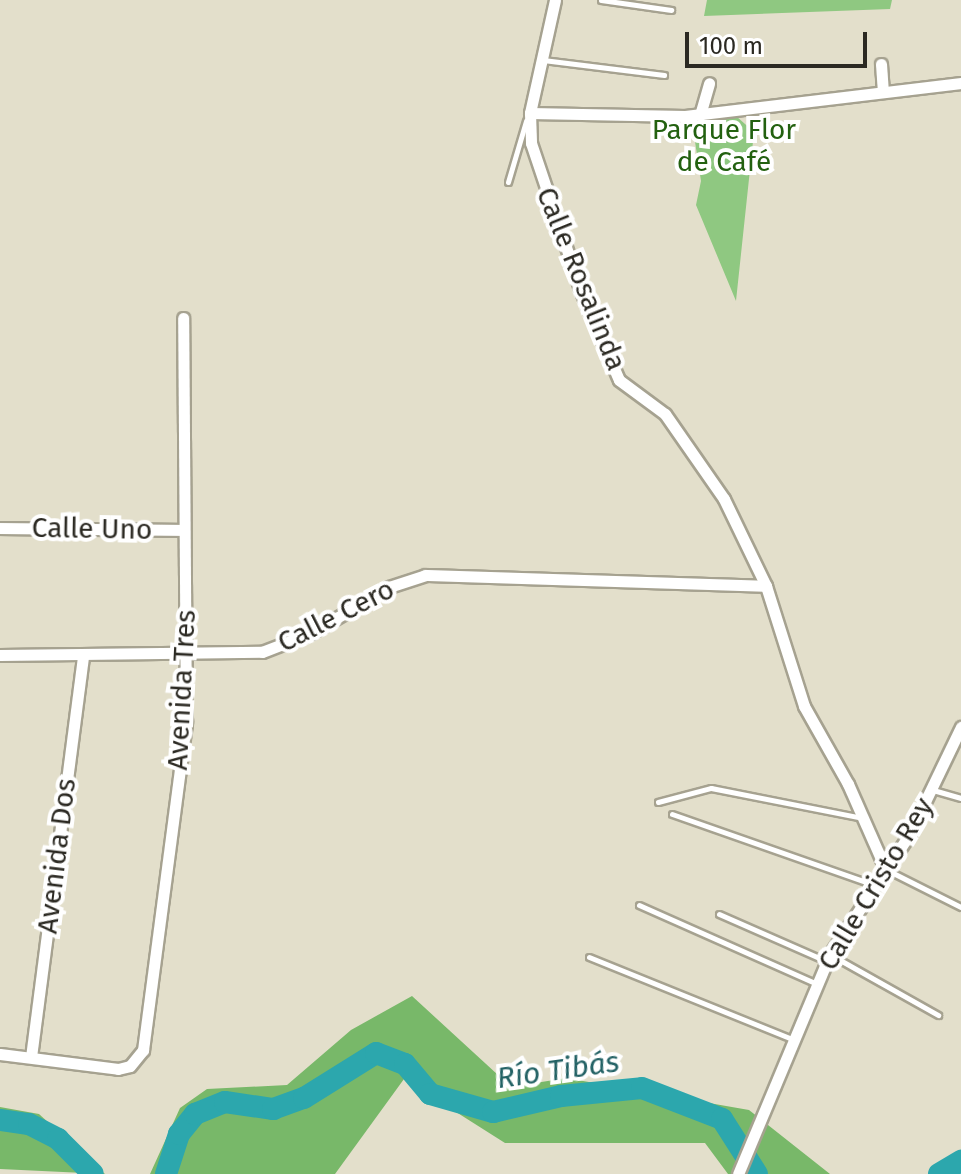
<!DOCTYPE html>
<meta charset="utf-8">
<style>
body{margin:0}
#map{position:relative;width:961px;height:1174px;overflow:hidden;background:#e3dfcb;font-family:"Fira Sans",sans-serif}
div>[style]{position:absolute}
.green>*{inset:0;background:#8fc881}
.forest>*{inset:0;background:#78b869}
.river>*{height:22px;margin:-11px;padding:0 11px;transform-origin:11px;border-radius:11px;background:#2ca7ad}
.roads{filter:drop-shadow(2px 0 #a6a290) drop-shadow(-2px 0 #a6a290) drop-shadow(0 2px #a6a290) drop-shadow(0 -2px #a6a290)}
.service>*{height:5px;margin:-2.5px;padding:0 2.5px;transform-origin:2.5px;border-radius:2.5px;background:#fff}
.minor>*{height:11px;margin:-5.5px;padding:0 5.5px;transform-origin:5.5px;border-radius:5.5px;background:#fff}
span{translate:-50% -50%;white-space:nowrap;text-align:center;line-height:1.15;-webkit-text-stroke:8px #fff;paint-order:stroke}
.park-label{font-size:28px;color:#236110}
.street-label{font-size:28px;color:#2b2922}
.water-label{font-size:30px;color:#236265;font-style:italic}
.scale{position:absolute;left:685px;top:32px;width:182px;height:36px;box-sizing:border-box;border:4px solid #2b2922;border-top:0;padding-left:10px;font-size:24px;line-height:28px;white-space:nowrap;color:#2b2922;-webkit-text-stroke:6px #fff;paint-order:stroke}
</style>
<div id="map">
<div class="green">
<div style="clip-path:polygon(707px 0,892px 0,890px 9px,704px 16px)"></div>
<div style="clip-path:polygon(736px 116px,754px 132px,736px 301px,696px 205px,701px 181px,692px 122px)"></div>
</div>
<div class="forest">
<div style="clip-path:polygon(412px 996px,511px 1087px,566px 1078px,749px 1110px,830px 1174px,728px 1174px,705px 1143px,505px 1143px,404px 1079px,335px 1174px,150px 1174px,180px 1108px,207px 1089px,287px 1085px,351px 1030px)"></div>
<div style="clip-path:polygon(0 1107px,39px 1114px,105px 1174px,0 1169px)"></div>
</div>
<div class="river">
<div style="left:0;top:1120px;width:29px;rotate:8deg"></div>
<div style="left:29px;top:1124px;width:33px;rotate:27deg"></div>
<div style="left:58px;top:1139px;width:49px;rotate:45deg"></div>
<div style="left:166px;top:1174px;width:42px;rotate:-72deg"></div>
<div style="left:179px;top:1134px;width:26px;rotate:-51deg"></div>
<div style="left:195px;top:1114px;width:32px;rotate:-22deg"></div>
<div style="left:225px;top:1102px;width:49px;rotate:8.3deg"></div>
<div style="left:273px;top:1109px;width:33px;rotate:-20deg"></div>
<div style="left:304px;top:1098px;width:85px;rotate:-32deg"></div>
<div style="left:376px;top:1053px;width:31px;rotate:21deg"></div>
<div style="left:405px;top:1064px;width:39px;rotate:50deg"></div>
<div style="left:430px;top:1094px;width:66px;rotate:15.9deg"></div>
<div style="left:493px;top:1112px;width:70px;rotate:-13.2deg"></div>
<div style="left:561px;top:1096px;width:81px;rotate:-5.6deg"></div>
<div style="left:642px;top:1088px;width:86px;rotate:21.2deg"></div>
<div style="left:722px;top:1119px;width:65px;rotate:57.5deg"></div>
<div style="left:939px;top:1174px;width:26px;rotate:-31deg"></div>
</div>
<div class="roads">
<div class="service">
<div style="left:601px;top:0;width:71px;rotate:8.1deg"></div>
<div style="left:543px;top:60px;width:122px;rotate:7.1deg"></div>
<div style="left:508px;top:182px;width:64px;rotate:-73.6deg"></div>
<div style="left:933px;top:790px;width:29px;rotate:16deg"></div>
<div style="left:658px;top:802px;width:55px;rotate:-14.8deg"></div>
<div style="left:711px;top:788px;width:154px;rotate:11.2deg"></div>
<div style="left:672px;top:814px;width:215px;rotate:19.3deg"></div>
<div style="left:887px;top:870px;width:83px;rotate:26.6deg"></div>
<div style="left:639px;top:905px;width:193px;rotate:23.9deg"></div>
<div style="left:719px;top:914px;width:117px;rotate:23.7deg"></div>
<div style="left:831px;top:955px;width:123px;rotate:29.3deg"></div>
<div style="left:589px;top:957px;width:219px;rotate:22deg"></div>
</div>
<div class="minor">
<div style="left:555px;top:0;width:116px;rotate:102.5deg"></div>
<div style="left:530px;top:113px;width:30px;rotate:88deg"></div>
<div style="left:531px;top:143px;width:154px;rotate:71.4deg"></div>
<div style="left:580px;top:289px;width:99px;rotate:66.8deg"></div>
<div style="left:619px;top:380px;width:57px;rotate:36.5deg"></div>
<div style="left:665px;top:414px;width:103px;rotate:55.2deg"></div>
<div style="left:724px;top:499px;width:97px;rotate:64.2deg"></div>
<div style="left:766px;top:586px;width:126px;rotate:72.4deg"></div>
<div style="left:804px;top:706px;width:90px;rotate:60.6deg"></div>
<div style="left:848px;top:784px;width:94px;rotate:66.2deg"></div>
<div style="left:881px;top:64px;width:27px;rotate:86deg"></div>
<div style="left:530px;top:113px;width:155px;rotate:1.1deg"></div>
<div style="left:685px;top:116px;width:278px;rotate:-6.8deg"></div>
<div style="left:700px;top:115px;width:33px;rotate:-74deg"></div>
<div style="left:0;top:528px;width:184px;rotate:0.6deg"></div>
<div style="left:0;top:655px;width:262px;rotate:-0.7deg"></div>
<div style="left:262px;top:652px;width:53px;rotate:-21.2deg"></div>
<div style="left:311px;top:633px;width:91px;rotate:-30.5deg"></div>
<div style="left:389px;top:587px;width:38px;rotate:-18deg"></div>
<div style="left:425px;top:575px;width:341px;rotate:1.8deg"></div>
<div style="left:0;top:1054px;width:119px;rotate:7.2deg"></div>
<div style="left:118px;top:1069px;width:12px;rotate:-14deg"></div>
<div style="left:130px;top:1066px;width:21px;rotate:-51deg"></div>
<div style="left:143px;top:1050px;width:331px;rotate:-82.5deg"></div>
<div style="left:186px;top:722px;width:404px;rotate:-90.4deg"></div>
<div style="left:31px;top:1057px;width:405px;rotate:-82.6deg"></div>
<div style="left:738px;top:1174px;width:238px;rotate:-67.3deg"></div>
<div style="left:830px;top:954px;width:143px;rotate:-56.4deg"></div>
<div style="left:909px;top:835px;width:120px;rotate:-64.3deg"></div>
</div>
</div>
<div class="park-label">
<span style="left:724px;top:146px">Parque Flor<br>de Café</span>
</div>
<div class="street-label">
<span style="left:581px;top:279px;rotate:68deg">Calle Rosalinda</span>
<span style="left:92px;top:529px;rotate:1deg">Calle Uno</span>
<span style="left:336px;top:616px;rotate:-27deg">Calle Cero</span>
<span style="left:182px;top:690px;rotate:-87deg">Avenida Tres</span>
<span style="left:57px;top:856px;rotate:-83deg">Avenida Dos</span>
<span style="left:876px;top:884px;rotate:-59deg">Calle Cristo Rey</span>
</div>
<div class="water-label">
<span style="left:558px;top:1070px;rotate:-8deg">Río Tibás</span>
</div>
<div class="scale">100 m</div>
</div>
